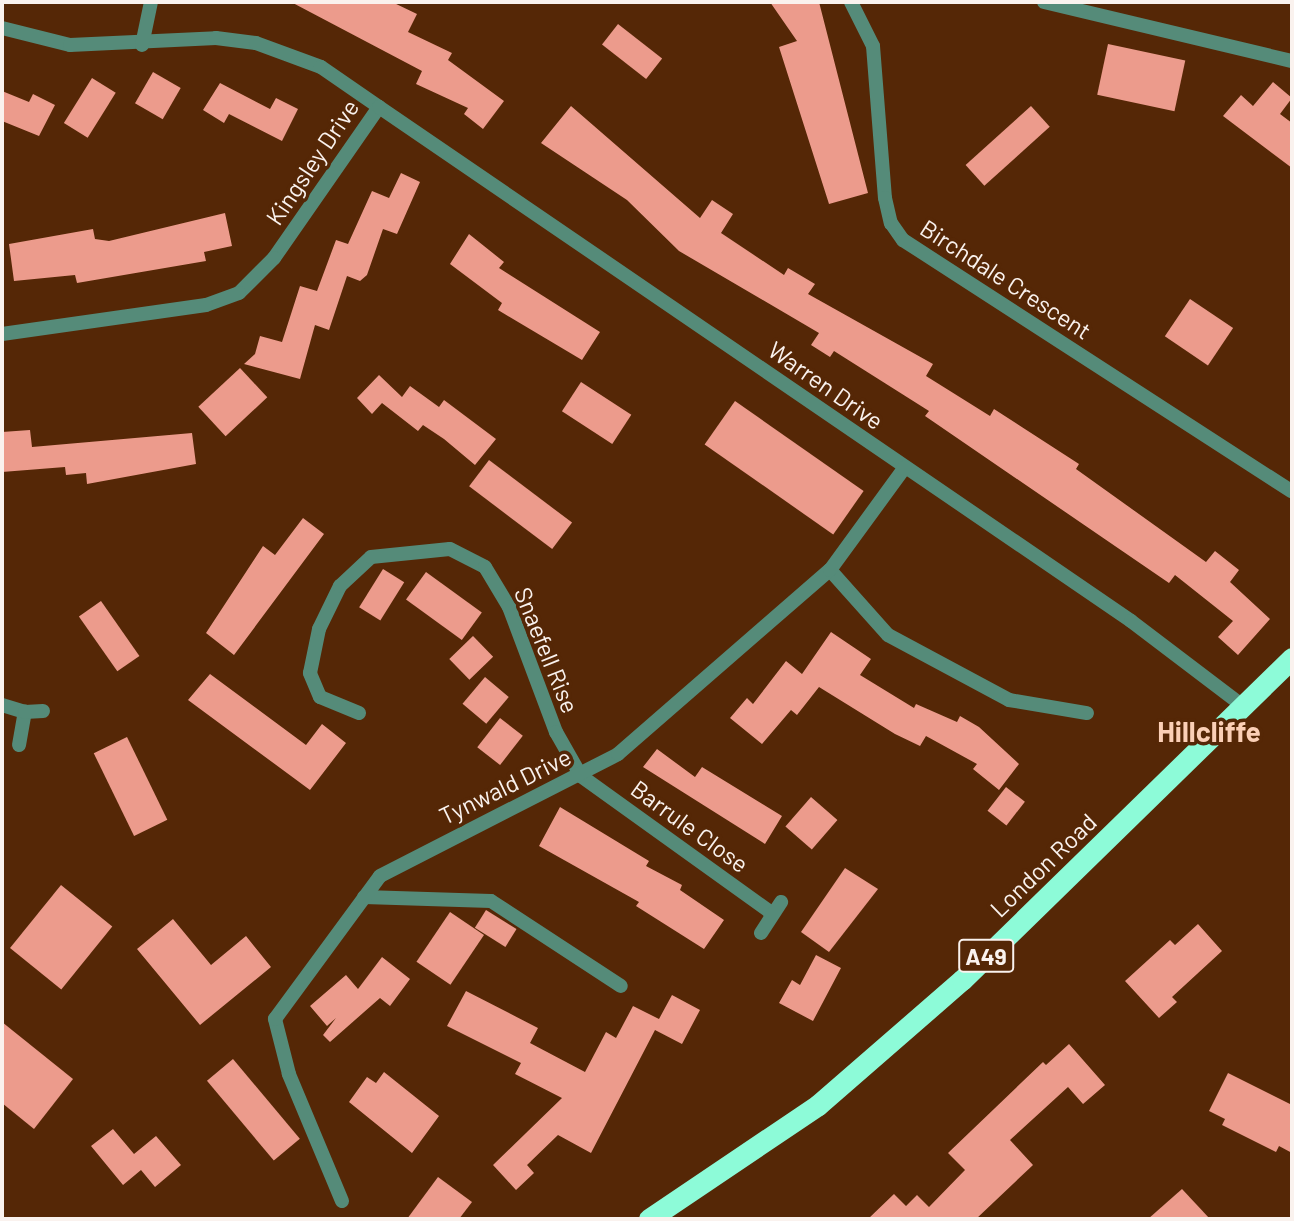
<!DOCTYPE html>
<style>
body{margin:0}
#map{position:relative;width:1294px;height:1221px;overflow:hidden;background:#552706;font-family:Barlow,sans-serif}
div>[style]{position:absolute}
.building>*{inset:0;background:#ec9b8c;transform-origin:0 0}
.street>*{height:14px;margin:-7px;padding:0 7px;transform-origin:7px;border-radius:7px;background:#558b79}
.highway>*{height:21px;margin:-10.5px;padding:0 10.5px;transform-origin:10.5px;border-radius:10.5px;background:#8dfbd8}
span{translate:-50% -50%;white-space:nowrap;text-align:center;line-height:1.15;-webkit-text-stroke:7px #552706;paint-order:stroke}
.shield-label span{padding:2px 5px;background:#552706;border:2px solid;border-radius:5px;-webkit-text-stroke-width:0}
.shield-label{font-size:23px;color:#faf2ee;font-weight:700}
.street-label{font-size:24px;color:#faf2ee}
.quarter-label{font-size:28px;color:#fbcfb6;font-weight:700}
.frame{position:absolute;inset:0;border:4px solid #faf2ee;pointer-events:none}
</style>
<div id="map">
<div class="building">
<div style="clip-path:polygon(291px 2px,392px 2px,417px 14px,408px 32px,452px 53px,448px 60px,504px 101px,483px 129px,464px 114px,468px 108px,416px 84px,422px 71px)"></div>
<div style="clip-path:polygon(770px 2px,819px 2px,868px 193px,829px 204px,779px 47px,797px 41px)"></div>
<div style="left:618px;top:24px;width:56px;height:26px;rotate:38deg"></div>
<div style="left:1108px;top:44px;width:79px;height:52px;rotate:12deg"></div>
<div style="left:153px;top:72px;width:32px;height:36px;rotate:30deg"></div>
<div style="left:92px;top:78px;width:28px;height:53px;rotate:32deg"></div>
<div style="clip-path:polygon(1273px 82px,1292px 98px,1280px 114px,1292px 123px,1292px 168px,1223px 116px,1241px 95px,1253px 106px)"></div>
<div style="clip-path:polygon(220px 83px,270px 109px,276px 98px,298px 109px,282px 141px,229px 114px,224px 123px,203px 110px)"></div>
<div style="clip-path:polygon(2px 91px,29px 102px,33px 94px,55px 105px,39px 136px,2px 121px)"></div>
<div style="clip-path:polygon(571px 106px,700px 218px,712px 200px,733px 214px,721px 233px,784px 275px,788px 268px,815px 284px,808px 294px,933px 364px,926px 376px,990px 416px,994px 409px,1079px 464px,1076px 469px,1206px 562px,1215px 551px,1239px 570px,1230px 582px,1270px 619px,1238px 655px,1218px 637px,1233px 621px,1175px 575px,1169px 583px,925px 416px,929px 411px,834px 351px,830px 357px,811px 345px,819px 333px,679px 251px,627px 200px,541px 143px)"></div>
<div style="left:1031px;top:106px;width:28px;height:88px;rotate:48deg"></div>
<div style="clip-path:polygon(401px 173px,420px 182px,397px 234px,383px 229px,367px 275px,360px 281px,347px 276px,329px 330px,315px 325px,300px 379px,244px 364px,255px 354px,260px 336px,282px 342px,300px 286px,317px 291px,336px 240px,348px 244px,372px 191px,389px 198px)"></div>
<div style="clip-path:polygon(225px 213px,232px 246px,204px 252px,206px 261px,77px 283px,75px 275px,14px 281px,9px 244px,93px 229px,95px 239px,109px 241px)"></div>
<div style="clip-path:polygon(469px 234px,504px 262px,499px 268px,600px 332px,582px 360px,498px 310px,502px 303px,450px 264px)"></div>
<div style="left:1190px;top:299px;width:52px;height:45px;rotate:34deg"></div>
<div style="left:240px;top:368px;width:40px;height:57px;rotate:47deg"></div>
<div style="clip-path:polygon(379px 375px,402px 397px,410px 386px,439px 407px,444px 400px,496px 439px,475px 465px,444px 439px,423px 425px,418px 431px,382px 403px,372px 414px,357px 398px)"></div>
<div style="left:581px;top:382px;width:60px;height:35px;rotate:33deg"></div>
<div style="left:735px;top:401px;width:157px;height:53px;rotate:35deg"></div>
<div style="clip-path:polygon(30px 430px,32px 447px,192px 433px,196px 464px,87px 484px,86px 473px,66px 475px,65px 467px,2px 472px,2px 432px)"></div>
<div style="left:489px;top:460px;width:104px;height:33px;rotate:37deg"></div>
<div style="clip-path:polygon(303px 518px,324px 534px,234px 655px,206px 633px,263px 546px,275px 555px)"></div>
<div style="left:383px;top:569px;width:25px;height:45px;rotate:32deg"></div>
<div style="left:426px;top:572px;width:69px;height:34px;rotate:36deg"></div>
<div style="left:101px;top:601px;width:67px;height:27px;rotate:55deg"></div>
<div style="clip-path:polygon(831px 632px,871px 659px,860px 675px,914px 708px,916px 704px,957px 722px,960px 716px,979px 727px,1019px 764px,999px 790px,973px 769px,977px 764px,926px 736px,920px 746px,895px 734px,819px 687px,797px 715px,791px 710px,762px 744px,730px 718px,747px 698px,753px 704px,786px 661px,802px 674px)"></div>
<div style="left:473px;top:636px;width:29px;height:33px;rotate:46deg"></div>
<div style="clip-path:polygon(210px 674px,306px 745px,322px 724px,346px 743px,310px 790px,188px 700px)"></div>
<div style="left:485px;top:677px;width:31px;height:35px;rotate:40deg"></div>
<div style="left:500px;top:718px;width:29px;height:37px;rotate:38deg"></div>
<div style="left:127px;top:737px;width:92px;height:37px;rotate:64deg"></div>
<div style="clip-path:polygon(657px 749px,695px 777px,702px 767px,782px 816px,765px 844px,643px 767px)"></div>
<div style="left:1006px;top:787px;width:24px;height:30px;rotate:38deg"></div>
<div style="left:811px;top:797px;width:35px;height:39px;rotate:41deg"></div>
<div style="clip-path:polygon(560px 807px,649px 861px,646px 866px,682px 885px,680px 890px,724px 920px,704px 949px,636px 906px,639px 902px,539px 846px)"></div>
<div style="clip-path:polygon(845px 868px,878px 889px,829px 952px,801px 932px)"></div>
<div style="left:61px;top:885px;width:66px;height:81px;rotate:39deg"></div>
<div style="left:486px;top:910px;width:36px;height:21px;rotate:32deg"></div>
<div style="left:450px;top:912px;width:41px;height:60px;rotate:34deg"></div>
<div style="clip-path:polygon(173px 919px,211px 965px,246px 936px,271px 967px,200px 1025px,137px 949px)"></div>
<div style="clip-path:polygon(1198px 924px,1222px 951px,1172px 997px,1177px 1002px,1159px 1018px,1125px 981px,1170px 940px,1175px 945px)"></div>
<div style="clip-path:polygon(816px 955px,841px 968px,813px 1021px,779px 1003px,792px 980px,800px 985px)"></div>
<div style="clip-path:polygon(382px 957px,410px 979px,390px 1006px,380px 998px,330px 1042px,323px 1035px,336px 1018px,327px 1026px,310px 1006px,346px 975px,358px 989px)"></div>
<div style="clip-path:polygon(466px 991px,538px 1028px,530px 1043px,585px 1072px,606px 1032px,616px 1038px,633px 1006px,659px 1019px,672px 995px,700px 1010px,682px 1044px,655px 1030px,591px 1153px,558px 1135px,527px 1165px,534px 1173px,516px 1190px,493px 1165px,562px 1098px,515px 1074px,521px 1063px,447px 1026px)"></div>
<div style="clip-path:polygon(2px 1022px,73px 1079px,34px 1129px,2px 1103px)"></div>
<div style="clip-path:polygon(1069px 1044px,1105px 1085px,1083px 1104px,1068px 1087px,1010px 1140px,1033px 1165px,976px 1219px,868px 1219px,894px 1194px,906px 1206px,917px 1195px,929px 1207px,965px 1170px,948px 1153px,1043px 1062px,1046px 1065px)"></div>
<div style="left:233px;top:1059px;width:104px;height:34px;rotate:50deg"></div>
<div style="clip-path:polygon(384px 1072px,439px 1116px,412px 1153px,349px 1102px,367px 1077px,376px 1083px)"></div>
<div style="clip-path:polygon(1228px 1073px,1292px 1105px,1292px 1153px,1279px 1146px,1276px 1152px,1222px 1125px,1225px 1119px,1209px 1111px)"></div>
<div style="clip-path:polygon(113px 1129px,134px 1154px,156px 1136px,181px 1165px,155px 1187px,141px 1170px,123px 1185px,91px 1146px)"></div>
<div style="clip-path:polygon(438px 1177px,472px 1202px,459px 1219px,407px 1219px)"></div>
<div style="clip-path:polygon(1182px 1189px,1210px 1219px,1148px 1219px)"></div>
</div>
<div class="street">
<div style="left:851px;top:2px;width:49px;rotate:63.4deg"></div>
<div style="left:873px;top:46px;width:152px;rotate:85.5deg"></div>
<div style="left:885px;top:198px;width:26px;rotate:77deg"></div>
<div style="left:891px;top:223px;width:21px;rotate:55deg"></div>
<div style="left:903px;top:240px;width:463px;rotate:32.9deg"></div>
<div style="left:1044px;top:2px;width:255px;rotate:13.4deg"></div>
<div style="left:2px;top:28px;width:70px;rotate:14deg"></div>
<div style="left:70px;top:45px;width:146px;rotate:-2.7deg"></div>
<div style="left:216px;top:38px;width:40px;rotate:7.1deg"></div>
<div style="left:256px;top:43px;width:69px;rotate:20.3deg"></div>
<div style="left:321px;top:67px;width:70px;rotate:34.6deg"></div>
<div style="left:379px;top:107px;width:184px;rotate:124.8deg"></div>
<div style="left:274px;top:258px;width:49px;rotate:135deg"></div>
<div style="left:239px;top:293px;width:35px;rotate:160deg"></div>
<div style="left:206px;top:305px;width:206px;rotate:171.9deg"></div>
<div style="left:142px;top:45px;width:44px;rotate:-78.2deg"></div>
<div style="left:379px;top:107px;width:911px;rotate:34.35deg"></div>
<div style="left:1131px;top:621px;width:141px;rotate:37.2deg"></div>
<div style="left:830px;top:570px;width:87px;rotate:48.3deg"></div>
<div style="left:888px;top:635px;width:137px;rotate:28.2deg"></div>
<div style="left:1009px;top:700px;width:79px;rotate:9.5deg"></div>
<div style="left:2px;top:705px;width:24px;rotate:17deg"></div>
<div style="left:359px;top:713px;width:42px;rotate:-157.7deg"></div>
<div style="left:320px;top:697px;width:26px;rotate:-113deg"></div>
<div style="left:310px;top:673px;width:45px;rotate:-78.4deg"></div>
<div style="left:319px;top:629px;width:48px;rotate:-64deg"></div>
<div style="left:340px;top:586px;width:42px;rotate:-43.1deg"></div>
<div style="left:371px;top:557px;width:79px;rotate:-5.8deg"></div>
<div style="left:450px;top:549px;width:39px;rotate:27deg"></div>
<div style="left:485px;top:567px;width:47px;rotate:59deg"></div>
<div style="left:509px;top:607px;width:134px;rotate:69.4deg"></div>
<div style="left:556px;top:732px;width:51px;rotate:60.4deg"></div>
<div style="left:581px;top:776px;width:236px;rotate:35.7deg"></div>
<div style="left:19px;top:745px;width:34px;rotate:-80deg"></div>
<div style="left:25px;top:712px;width:18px;rotate:-3deg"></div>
<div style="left:364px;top:897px;width:127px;rotate:1.8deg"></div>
<div style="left:491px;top:901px;width:155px;rotate:33.2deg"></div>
<div style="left:761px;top:933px;width:37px;rotate:-57deg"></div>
<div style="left:342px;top:1201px;width:138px;rotate:-112.7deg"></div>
<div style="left:289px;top:1074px;width:57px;rotate:-104.3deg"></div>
<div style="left:275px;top:1019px;width:177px;rotate:-53.7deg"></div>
<div style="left:380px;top:876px;width:267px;rotate:-27.1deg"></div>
<div style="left:618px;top:754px;width:281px;rotate:-41deg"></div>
<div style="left:830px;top:570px;width:127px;rotate:-53.9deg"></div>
</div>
<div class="highway">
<div style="left:649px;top:1219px;width:204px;rotate:-34deg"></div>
<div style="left:818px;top:1105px;width:191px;rotate:-41deg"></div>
<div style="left:962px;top:980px;width:461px;rotate:-44.3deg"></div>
</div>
<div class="shield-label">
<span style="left:986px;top:956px">A49</span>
</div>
<div class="street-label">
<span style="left:312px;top:162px;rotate:-56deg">Kingsley Drive</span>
<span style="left:1006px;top:279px;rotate:33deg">Birchdale Crescent</span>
<span style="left:826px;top:385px;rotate:35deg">Warren Drive</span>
<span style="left:547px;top:650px;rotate:68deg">Snaefell Rise</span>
<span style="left:505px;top:786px;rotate:-26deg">Tynwald Drive</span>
<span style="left:690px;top:826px;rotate:36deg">Barrule Close</span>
<span style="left:1043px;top:865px;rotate:-44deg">London Road</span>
</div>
<div class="quarter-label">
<span style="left:1209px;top:731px">Hillcliffe</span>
</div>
<div class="frame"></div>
</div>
